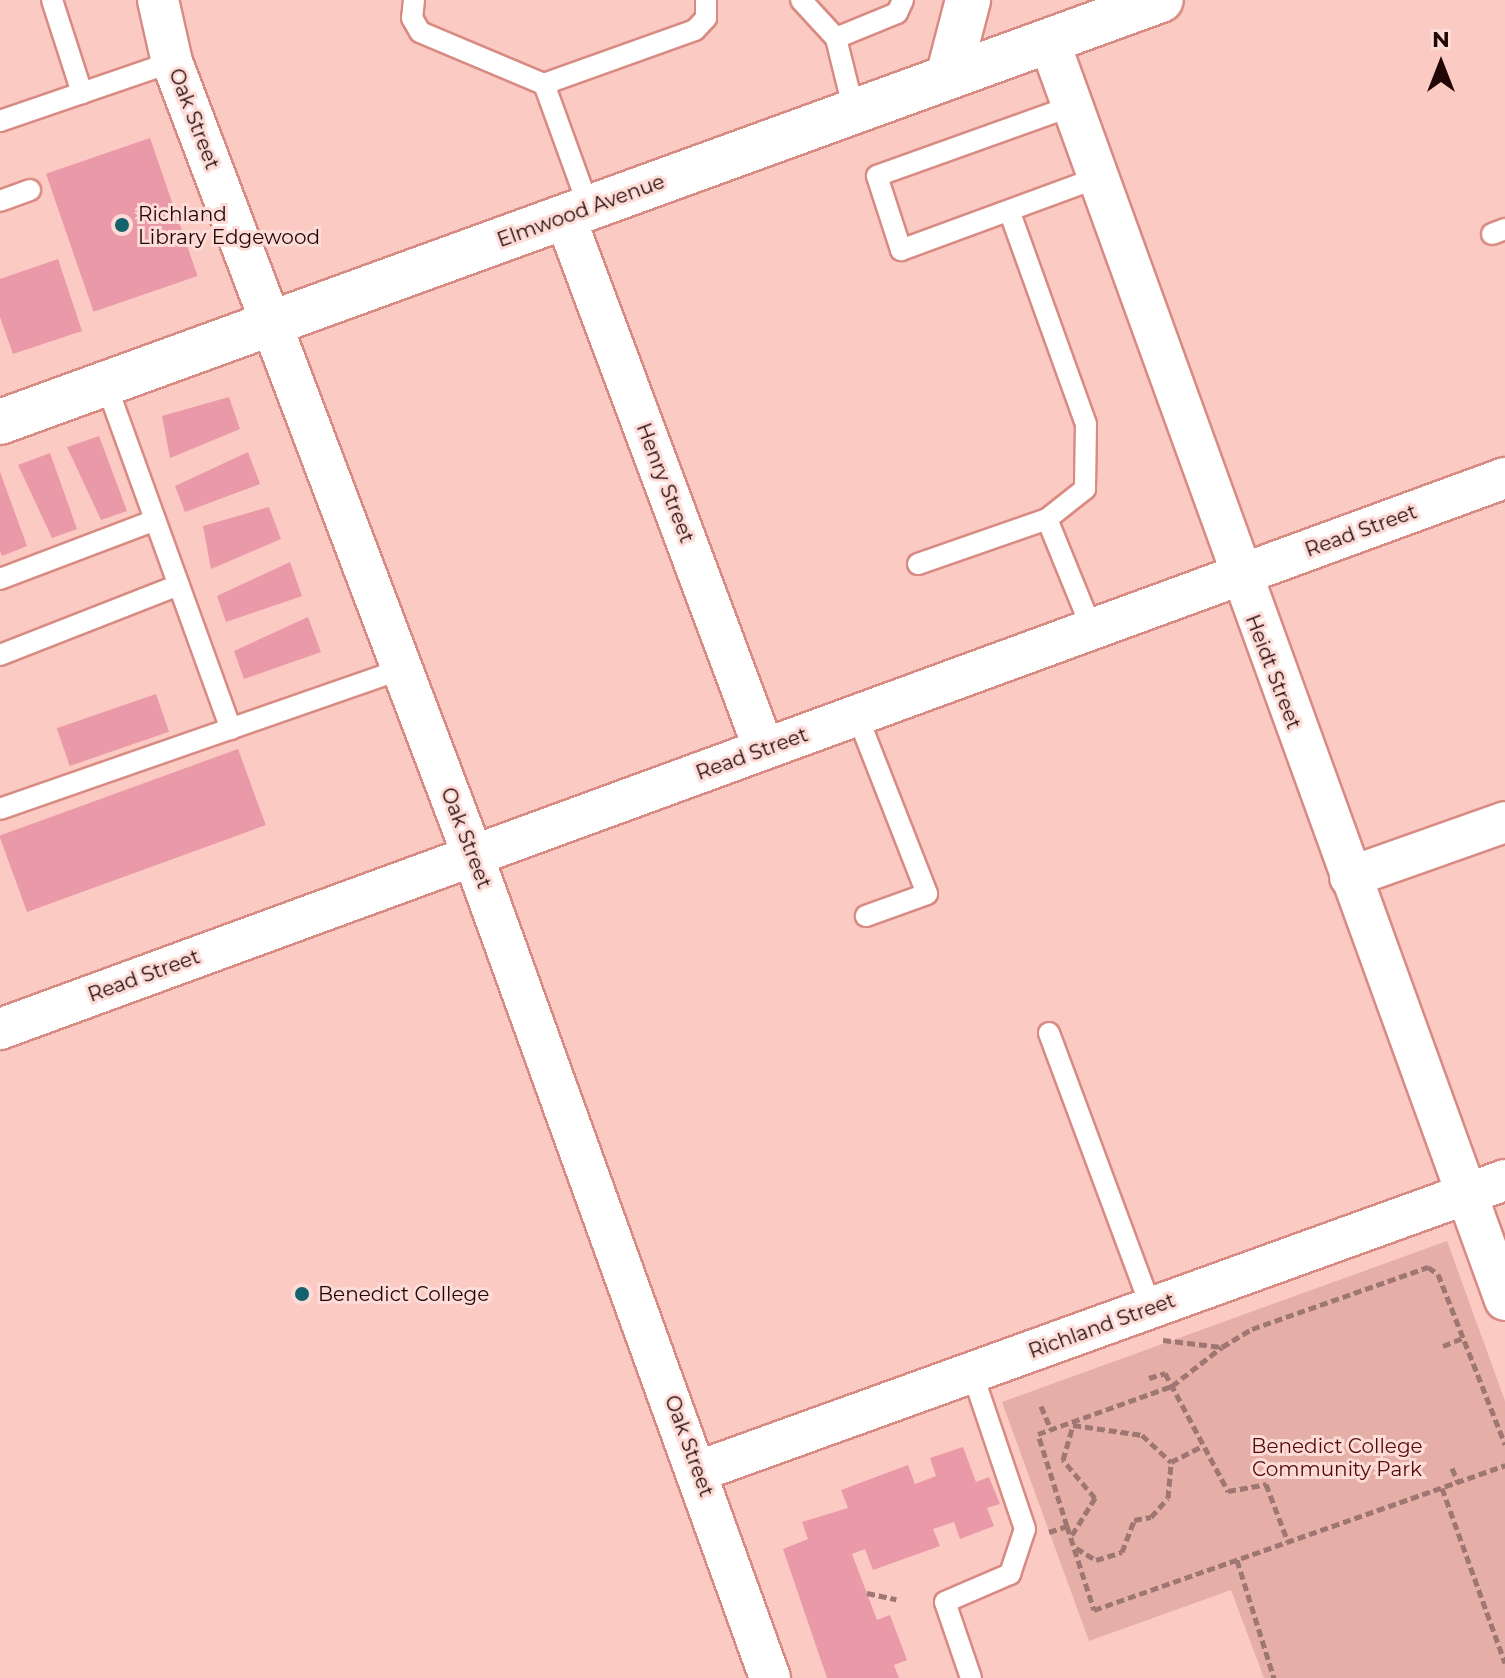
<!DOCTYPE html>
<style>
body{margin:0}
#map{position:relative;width:1505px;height:1678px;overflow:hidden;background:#fbcac3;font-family:Montserrat,sans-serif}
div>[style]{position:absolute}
.green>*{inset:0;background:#e5aea6}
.building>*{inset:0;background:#ea99a8;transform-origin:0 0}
.path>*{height:5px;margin-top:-2.5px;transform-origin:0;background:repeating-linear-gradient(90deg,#9e7672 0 8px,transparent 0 12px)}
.roads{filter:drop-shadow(2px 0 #d88b82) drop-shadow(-2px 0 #d88b82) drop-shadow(0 2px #d88b82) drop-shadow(0 -2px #d88b82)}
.service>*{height:20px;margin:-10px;padding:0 10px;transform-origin:10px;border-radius:10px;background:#fff}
.minor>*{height:40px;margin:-20px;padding:0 20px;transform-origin:20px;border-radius:20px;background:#fff}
.tertiary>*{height:44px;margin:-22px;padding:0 22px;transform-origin:22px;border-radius:22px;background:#fff}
.dots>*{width:22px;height:22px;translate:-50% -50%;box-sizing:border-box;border:4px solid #fddbd7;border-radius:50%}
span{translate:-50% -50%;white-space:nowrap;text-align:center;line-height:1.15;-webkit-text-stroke:6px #fddbd7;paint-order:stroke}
.street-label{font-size:20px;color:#210605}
.poi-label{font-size:20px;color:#210605}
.left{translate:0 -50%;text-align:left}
.park-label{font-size:20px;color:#530b0a}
.north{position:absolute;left:1401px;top:24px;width:80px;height:80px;-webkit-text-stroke:6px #fddbd7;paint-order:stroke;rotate:0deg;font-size:22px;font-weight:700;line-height:32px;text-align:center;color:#210605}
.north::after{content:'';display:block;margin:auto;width:28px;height:36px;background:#210605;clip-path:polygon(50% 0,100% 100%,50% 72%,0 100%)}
</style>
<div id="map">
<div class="green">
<div style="clip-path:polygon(1447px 1241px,1505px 1401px,1505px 1678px,1264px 1678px,1231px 1590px,1089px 1641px,1002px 1402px)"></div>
</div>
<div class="building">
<div style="left:150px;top:138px;width:146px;height:110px;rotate:71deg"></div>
<div style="clip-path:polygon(58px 259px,82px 331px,13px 354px,0 317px,0 279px)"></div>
<div style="clip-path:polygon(229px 397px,240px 429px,170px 458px,162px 416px)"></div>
<div style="clip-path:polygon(99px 436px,127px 511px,101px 520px,67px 447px)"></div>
<div style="clip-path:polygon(248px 452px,260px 484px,185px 512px,175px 486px)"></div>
<div style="clip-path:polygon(50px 453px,77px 529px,52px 538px,18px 465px)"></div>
<div style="clip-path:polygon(0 472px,27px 546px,2px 556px,0 551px)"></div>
<div style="clip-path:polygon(269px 507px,281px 539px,211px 569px,203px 526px)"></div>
<div style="clip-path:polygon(290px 562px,302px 596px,226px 622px,217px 596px)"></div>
<div style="clip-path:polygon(308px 617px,321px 652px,244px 679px,234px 651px)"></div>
<div style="left:156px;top:694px;width:40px;height:105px;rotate:71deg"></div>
<div style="left:238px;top:749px;width:81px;height:254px;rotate:70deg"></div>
<div style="clip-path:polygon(963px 1447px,976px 1482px,989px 1477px,1000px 1504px,987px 1508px,994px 1526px,960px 1539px,954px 1522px,933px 1529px,940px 1546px,873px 1570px,865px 1549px,852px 1554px,877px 1620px,890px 1615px,907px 1660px,894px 1665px,899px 1678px,827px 1678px,783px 1549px,808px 1539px,802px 1522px,848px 1508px,841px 1490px,908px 1465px,915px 1484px,936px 1476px,930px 1458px)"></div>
</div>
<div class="path">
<div style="left:1163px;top:1340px;width:59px;rotate:6.8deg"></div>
<div style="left:1222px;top:1347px;width:35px;rotate:-31deg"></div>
<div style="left:1252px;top:1329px;width:187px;rotate:-19.4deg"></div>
<div style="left:1428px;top:1267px;width:12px;rotate:35deg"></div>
<div style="left:1438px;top:1274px;width:183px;rotate:68.5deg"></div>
<div style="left:1443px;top:1346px;width:22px;rotate:-22deg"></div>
<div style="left:1149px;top:1378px;width:17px;rotate:-17deg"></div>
<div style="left:1165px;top:1373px;width:134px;rotate:61.9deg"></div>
<div style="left:1228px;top:1491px;width:39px;rotate:-10deg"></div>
<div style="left:1266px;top:1484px;width:62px;rotate:69.2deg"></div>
<div style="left:1041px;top:1406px;width:25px;rotate:67deg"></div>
<div style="left:1452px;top:1468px;width:15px;rotate:67deg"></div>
<div style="left:1442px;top:1488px;width:186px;rotate:70.2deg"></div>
<div style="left:1067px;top:1526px;width:96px;rotate:-107.5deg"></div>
<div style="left:1038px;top:1434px;width:142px;rotate:-19.7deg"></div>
<div style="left:1172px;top:1386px;width:63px;rotate:-38deg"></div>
<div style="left:1049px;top:1532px;width:19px;rotate:-18deg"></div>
<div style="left:1067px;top:1526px;width:88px;rotate:72.2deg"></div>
<div style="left:1094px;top:1610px;width:436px;rotate:-19.4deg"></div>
<div style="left:1072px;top:1535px;width:44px;rotate:-58.1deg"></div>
<div style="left:1095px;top:1498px;width:50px;rotate:-130.1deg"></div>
<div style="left:1063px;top:1460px;width:36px;rotate:-74deg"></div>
<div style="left:1073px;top:1425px;width:70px;rotate:8.2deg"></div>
<div style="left:1142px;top:1435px;width:40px;rotate:43deg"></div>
<div style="left:1076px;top:1548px;width:23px;rotate:31deg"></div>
<div style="left:1096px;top:1560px;width:27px;rotate:-17deg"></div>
<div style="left:1122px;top:1552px;width:34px;rotate:-69deg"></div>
<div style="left:1134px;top:1520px;width:17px;rotate:-10deg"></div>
<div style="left:1151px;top:1517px;width:25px;rotate:-48deg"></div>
<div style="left:1168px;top:1498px;width:36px;rotate:-85deg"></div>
<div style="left:1171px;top:1462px;width:36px;rotate:-27deg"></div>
<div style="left:1237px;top:1560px;width:124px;rotate:72.6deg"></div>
<div style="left:867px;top:1593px;width:30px;rotate:12deg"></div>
</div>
<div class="roads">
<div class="service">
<div style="left:52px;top:0;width:98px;rotate:72.1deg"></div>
<div style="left:414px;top:0;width:18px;rotate:96deg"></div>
<div style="left:412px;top:18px;width:16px;rotate:60deg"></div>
<div style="left:420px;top:32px;width:134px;rotate:22.8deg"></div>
<div style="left:801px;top:0;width:52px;rotate:47.4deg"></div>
<div style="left:1072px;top:106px;width:207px;rotate:160.3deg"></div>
<div style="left:877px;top:176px;width:78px;rotate:72deg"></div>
<div style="left:901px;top:250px;width:209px;rotate:-20.2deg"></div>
<div style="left:854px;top:111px;width:75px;rotate:-103.9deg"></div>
<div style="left:836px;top:38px;width:66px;rotate:-22.3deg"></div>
<div style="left:897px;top:13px;width:14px;rotate:-65deg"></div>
<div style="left:0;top:121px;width:182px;rotate:-18.9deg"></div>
<div style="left:0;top:201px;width:32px;rotate:-20deg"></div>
<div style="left:589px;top:208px;width:132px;rotate:-109.9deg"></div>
<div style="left:544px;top:84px;width:160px;rotate:-19.7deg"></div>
<div style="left:695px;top:30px;width:16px;rotate:-47deg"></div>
<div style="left:706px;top:18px;width:18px;rotate:-90deg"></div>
<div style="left:1010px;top:213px;width:224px;rotate:70.2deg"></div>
<div style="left:1086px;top:424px;width:65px;rotate:90.9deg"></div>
<div style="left:1085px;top:489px;width:48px;rotate:141.7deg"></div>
<div style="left:1492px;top:234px;width:14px;rotate:-21deg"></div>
<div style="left:106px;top:384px;width:367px;rotate:70.1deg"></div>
<div style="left:918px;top:564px;width:137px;rotate:-19.2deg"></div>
<div style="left:1047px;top:519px;width:119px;rotate:67.8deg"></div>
<div style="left:0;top:579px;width:166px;rotate:-20.8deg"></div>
<div style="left:0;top:655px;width:192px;rotate:-21.4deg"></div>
<div style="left:857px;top:715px;width:192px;rotate:68.6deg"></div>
<div style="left:927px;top:894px;width:65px;rotate:160.2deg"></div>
<div style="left:0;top:809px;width:426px;rotate:-19.2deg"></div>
<div style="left:1049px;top:1033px;width:293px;rotate:69.6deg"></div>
<div style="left:971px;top:1678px;width:80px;rotate:-108.9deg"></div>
<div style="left:945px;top:1602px;width:71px;rotate:-23.3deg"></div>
<div style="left:1010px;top:1574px;width:47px;rotate:-71.6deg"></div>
<div style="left:1025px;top:1529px;width:166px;rotate:-108.7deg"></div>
</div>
<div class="minor">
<div style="left:158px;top:0;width:64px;rotate:77.3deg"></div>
<div style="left:172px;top:62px;width:849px;rotate:69.24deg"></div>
<div style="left:473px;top:856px;width:874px;rotate:70.13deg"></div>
<div style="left:1049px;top:41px;width:1339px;rotate:70.09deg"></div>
<div style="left:565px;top:217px;width:568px;rotate:69.49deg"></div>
<div style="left:1350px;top:877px;width:164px;rotate:-19.5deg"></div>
<div style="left:0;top:1029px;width:1603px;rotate:-20.11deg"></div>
<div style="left:699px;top:1471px;width:857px;rotate:-19.85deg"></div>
</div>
<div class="tertiary">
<div style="left:948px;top:77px;width:80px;rotate:-75.4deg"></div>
<div style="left:0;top:422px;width:1235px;rotate:-19.98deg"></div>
</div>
</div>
<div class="dots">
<div style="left:122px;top:225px;background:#14626c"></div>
<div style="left:302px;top:1294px;background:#14626c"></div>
</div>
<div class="street-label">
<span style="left:194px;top:119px;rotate:69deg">Oak Street</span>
<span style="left:581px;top:211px;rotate:-20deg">Elmwood Avenue</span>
<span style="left:665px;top:483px;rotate:69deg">Henry Street</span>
<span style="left:1361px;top:531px;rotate:-20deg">Read Street</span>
<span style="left:1273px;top:672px;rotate:69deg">Heidt Street</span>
<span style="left:752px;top:754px;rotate:-20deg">Read Street</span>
<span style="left:466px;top:838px;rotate:69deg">Oak Street</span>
<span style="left:144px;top:976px;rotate:-20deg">Read Street</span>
<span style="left:1102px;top:1326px;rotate:-20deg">Richland Street</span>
<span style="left:689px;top:1446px;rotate:70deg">Oak Street</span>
</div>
<div class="poi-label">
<span class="left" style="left:138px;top:226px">Richland<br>Library Edgewood</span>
<span class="left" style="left:318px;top:1294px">Benedict College</span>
</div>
<div class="park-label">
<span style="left:1337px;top:1458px">Benedict College<br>Community Park</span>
</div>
<div class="north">N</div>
</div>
